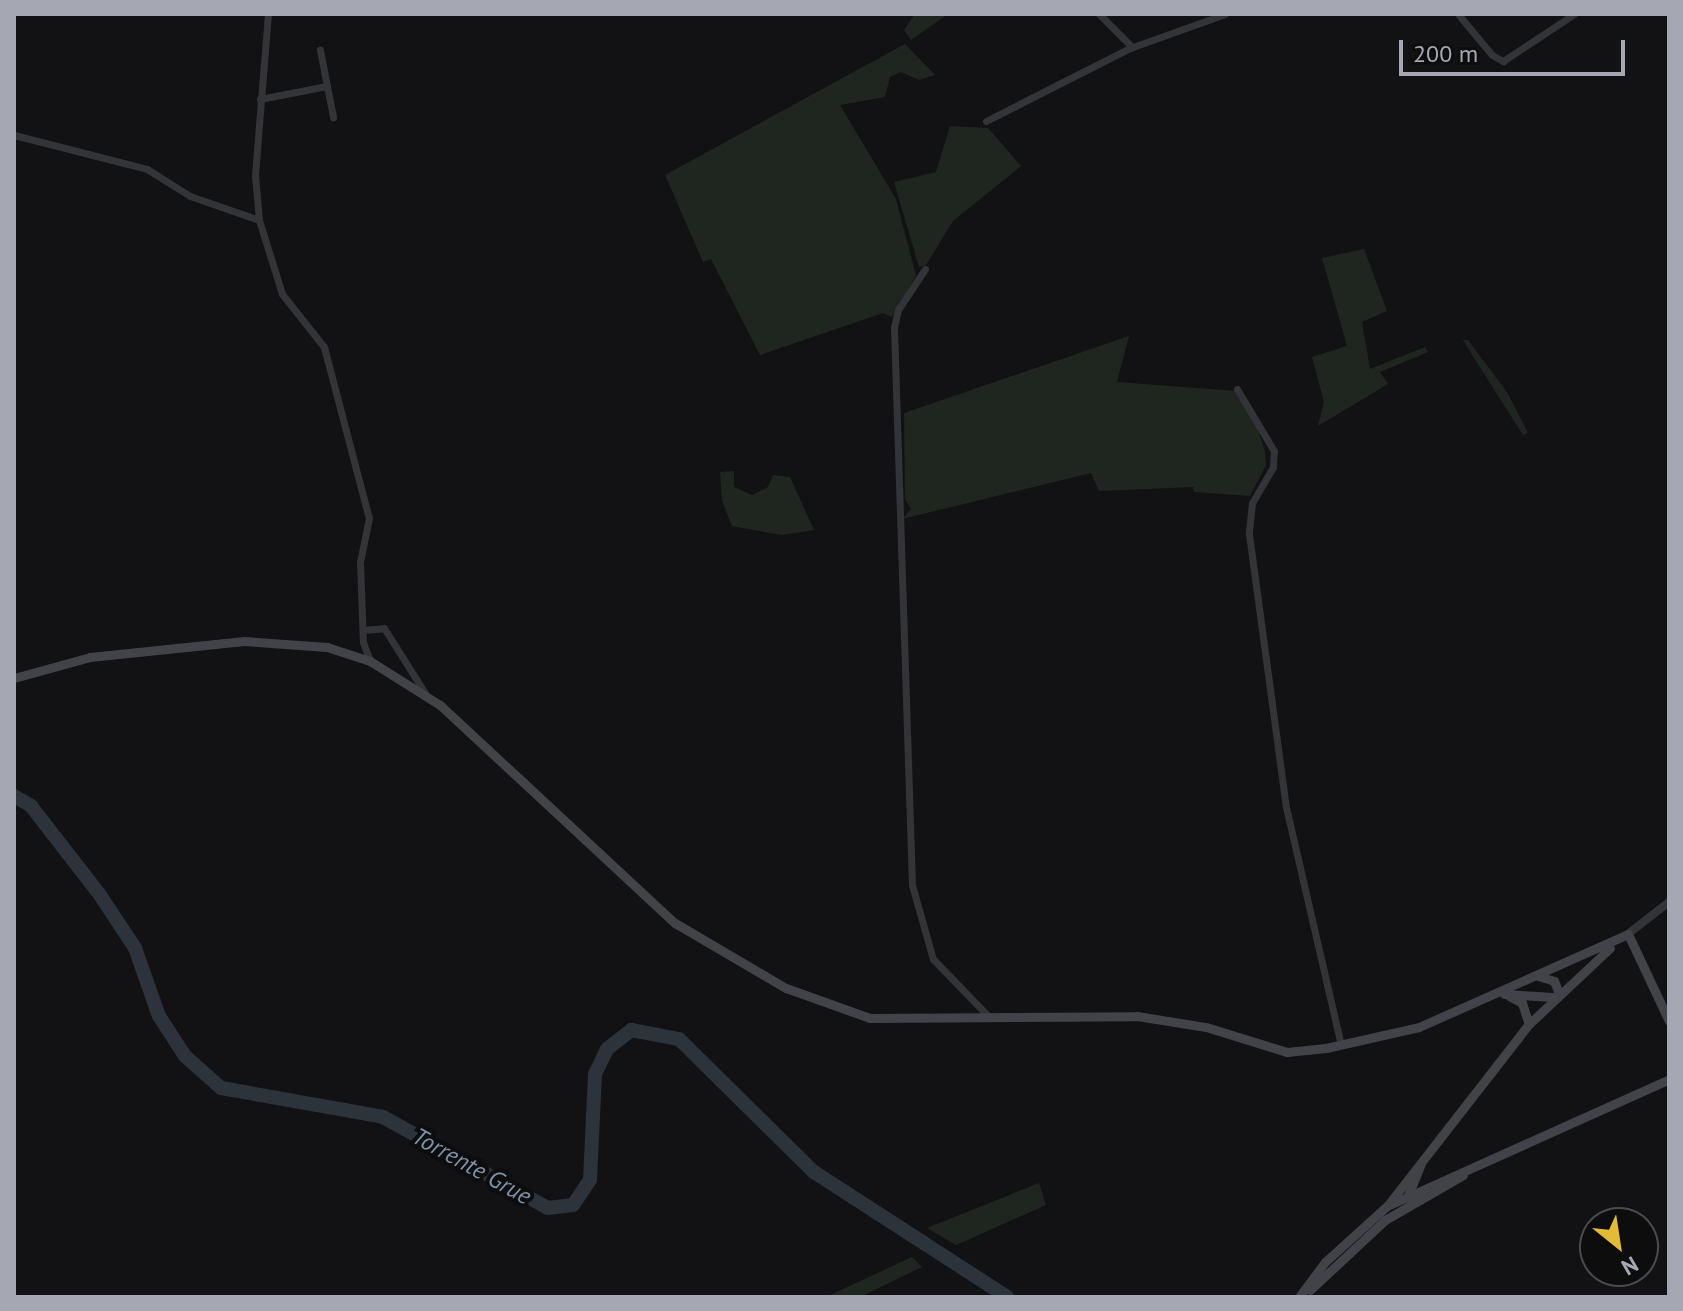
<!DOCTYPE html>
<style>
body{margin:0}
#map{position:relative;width:1683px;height:1311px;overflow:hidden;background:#121214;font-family:"PT Sans",sans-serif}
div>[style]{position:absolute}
.green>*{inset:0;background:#1f2620}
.river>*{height:14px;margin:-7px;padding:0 7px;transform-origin:7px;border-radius:7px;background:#2c333b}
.minor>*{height:7px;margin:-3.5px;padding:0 3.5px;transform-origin:3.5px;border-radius:3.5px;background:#333438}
.tertiary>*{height:8px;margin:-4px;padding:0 4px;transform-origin:4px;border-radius:4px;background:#333438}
.secondary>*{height:9px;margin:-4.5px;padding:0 4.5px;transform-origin:4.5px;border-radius:4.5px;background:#424348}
span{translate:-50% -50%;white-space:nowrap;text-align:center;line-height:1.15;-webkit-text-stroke:8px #0d0d0e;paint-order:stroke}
.water-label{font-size:24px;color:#7d92ac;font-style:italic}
.frame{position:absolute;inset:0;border:16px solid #a5a8b3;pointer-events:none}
.north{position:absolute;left:1579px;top:1207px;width:80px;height:80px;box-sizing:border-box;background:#0d0d0e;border:2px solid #4a4b50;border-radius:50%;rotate:150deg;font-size:22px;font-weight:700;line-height:32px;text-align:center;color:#a5a8b3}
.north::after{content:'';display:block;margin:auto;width:28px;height:36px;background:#e4ba39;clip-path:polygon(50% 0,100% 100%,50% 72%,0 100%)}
.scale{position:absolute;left:1399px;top:40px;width:226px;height:36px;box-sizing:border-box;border:4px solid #a5a8b3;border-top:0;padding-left:10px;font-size:24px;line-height:28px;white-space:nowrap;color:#a5a8b3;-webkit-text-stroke:6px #0d0d0e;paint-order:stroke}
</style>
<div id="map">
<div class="green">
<div style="clip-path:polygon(915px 14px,948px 14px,911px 40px,904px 30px)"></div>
<div style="clip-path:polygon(905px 44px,935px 75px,919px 80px,901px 72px,890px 77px,885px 97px,840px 105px,896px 199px,916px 276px,892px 317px,883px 313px,760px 355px,711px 259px,703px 262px,665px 175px)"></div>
<div style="clip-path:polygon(950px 126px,988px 128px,1021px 166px,953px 221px,926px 265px,919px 267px,894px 182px,936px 172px)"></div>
<div style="clip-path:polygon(1364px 249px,1387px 311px,1362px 322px,1370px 369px,1425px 347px,1428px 352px,1380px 372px,1388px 384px,1318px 426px,1324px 402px,1312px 357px,1347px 346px,1322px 258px)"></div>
<div style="clip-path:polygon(1129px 336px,1117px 382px,1236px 391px,1257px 426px,1265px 452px,1266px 465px,1250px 496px,1194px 492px,1193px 487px,1099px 491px,1091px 473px,902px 519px,911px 509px,905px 499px,904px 413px)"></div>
<div style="clip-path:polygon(1468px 340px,1507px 392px,1528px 433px,1523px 435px,1467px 347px,1463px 340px)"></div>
<div style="clip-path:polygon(734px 471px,734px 487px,752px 495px,768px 487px,773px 475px,790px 477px,814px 530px,782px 535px,732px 526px,722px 501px,720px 472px)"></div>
<div style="clip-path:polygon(1039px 1183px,1046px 1205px,956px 1245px,927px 1228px)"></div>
<div style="clip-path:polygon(912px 1257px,922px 1267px,860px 1297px,826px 1297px)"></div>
</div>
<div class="river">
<div style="left:14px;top:796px;width:20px;rotate:30deg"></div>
<div style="left:31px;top:806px;width:113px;rotate:52.2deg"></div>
<div style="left:100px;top:895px;width:64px;rotate:56.6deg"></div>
<div style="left:135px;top:948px;width:72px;rotate:70.6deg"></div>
<div style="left:159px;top:1016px;width:48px;rotate:57deg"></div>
<div style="left:185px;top:1056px;width:48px;rotate:41.6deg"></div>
<div style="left:221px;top:1088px;width:165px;rotate:10.1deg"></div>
<div style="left:383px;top:1117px;width:188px;rotate:28.9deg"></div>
<div style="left:548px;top:1208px;width:25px;rotate:-7deg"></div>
<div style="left:573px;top:1205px;width:30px;rotate:-56deg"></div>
<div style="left:590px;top:1180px;width:106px;rotate:-87.3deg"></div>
<div style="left:595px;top:1074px;width:28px;rotate:-64deg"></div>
<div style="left:607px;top:1049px;width:31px;rotate:-38deg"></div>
<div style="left:631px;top:1030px;width:49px;rotate:10.6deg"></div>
<div style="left:679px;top:1039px;width:190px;rotate:44.6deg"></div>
<div style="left:814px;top:1172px;width:230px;rotate:32.9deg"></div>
</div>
<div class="minor">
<div style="left:1099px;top:14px;width:47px;rotate:45deg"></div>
<div style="left:1458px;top:14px;width:53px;rotate:50.3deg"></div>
<div style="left:1492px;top:55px;width:13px;rotate:29deg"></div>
<div style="left:1503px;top:61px;width:85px;rotate:-33.5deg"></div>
<div style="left:327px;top:86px;width:32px;rotate:79deg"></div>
<div style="left:260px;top:99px;width:68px;rotate:-11deg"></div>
<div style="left:327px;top:86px;width:37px;rotate:-101deg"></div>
<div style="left:986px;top:121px;width:161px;rotate:-26.9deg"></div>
<div style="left:1130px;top:48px;width:101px;rotate:-19.7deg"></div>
<div style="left:14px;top:135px;width:137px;rotate:14.3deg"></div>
<div style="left:147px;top:169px;width:51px;rotate:32.1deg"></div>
<div style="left:190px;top:196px;width:73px;rotate:19.2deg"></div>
<div style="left:259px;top:220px;width:77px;rotate:72.7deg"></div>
<div style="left:282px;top:294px;width:68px;rotate:51.6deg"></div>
<div style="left:324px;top:347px;width:177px;rotate:75.3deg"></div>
<div style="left:369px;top:518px;width:45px;rotate:101.6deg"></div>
<div style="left:360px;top:562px;width:80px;rotate:87.9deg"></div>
<div style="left:363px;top:642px;width:20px;rotate:70deg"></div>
<div style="left:259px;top:220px;width:45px;rotate:-95.1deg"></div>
<div style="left:255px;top:175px;width:162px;rotate:-85.4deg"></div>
<div style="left:925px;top:269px;width:49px;rotate:123.4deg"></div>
<div style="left:898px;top:310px;width:18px;rotate:103deg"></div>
<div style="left:894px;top:328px;width:557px;rotate:88.15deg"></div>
<div style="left:912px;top:885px;width:77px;rotate:74.2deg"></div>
<div style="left:933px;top:959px;width:82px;rotate:46deg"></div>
<div style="left:1237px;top:389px;width:72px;rotate:59.2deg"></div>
<div style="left:1274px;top:451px;width:16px;rotate:94deg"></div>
<div style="left:1273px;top:467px;width:42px;rotate:120.3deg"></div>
<div style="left:1252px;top:503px;width:31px;rotate:96deg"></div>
<div style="left:1249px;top:534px;width:275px;rotate:82.3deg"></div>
<div style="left:1286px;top:807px;width:244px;rotate:77deg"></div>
<div style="left:363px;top:630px;width:21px;rotate:-5deg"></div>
<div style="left:384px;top:628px;width:77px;rotate:57.8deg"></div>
</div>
<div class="tertiary">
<div style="left:1628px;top:934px;width:52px;rotate:-38deg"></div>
</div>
<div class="secondary">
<div style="left:14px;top:678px;width:79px;rotate:-15.4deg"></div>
<div style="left:90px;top:657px;width:155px;rotate:-5.9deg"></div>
<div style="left:244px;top:641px;width:83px;rotate:4.1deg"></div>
<div style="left:327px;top:647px;width:45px;rotate:18deg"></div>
<div style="left:370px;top:661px;width:83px;rotate:32.2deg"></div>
<div style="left:440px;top:705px;width:321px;rotate:42.9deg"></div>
<div style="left:675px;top:923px;width:129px;rotate:30.4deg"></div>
<div style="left:786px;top:988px;width:89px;rotate:19.7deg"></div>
<div style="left:870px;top:1018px;width:267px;rotate:-0.4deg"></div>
<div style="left:1137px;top:1016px;width:70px;rotate:9.1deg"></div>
<div style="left:1206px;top:1027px;width:85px;rotate:17.2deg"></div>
<div style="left:1287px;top:1052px;width:39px;rotate:-6deg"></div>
<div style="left:1326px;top:1048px;width:95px;rotate:-12.7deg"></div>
<div style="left:1419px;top:1027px;width:229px;rotate:-24deg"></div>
<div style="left:1628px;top:934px;width:96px;rotate:64.8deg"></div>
<div style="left:1538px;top:976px;width:17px;rotate:17deg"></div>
<div style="left:1554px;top:981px;width:11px;rotate:68deg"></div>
<div style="left:1504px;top:994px;width:49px;rotate:3.5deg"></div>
<div style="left:1509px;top:996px;width:15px;rotate:28deg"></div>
<div style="left:1522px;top:1003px;width:22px;rotate:72deg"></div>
<div style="left:1407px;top:1198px;width:37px;rotate:-68deg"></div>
<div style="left:1388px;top:1205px;width:229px;rotate:-52.1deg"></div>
<div style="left:1529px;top:1024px;width:111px;rotate:-43.2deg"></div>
<div style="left:1310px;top:1290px;width:103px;rotate:-43deg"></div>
<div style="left:1385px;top:1220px;width:90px;rotate:-30deg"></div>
<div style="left:1299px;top:1297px;width:44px;rotate:-53.4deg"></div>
<div style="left:1325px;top:1262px;width:84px;rotate:-42.1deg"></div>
<div style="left:1387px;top:1206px;width:309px;rotate:-24.2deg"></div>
</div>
<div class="water-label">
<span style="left:472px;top:1166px;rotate:29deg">Torrente Grue</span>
</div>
<div class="frame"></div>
<div class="north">N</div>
<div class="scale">200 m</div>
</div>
